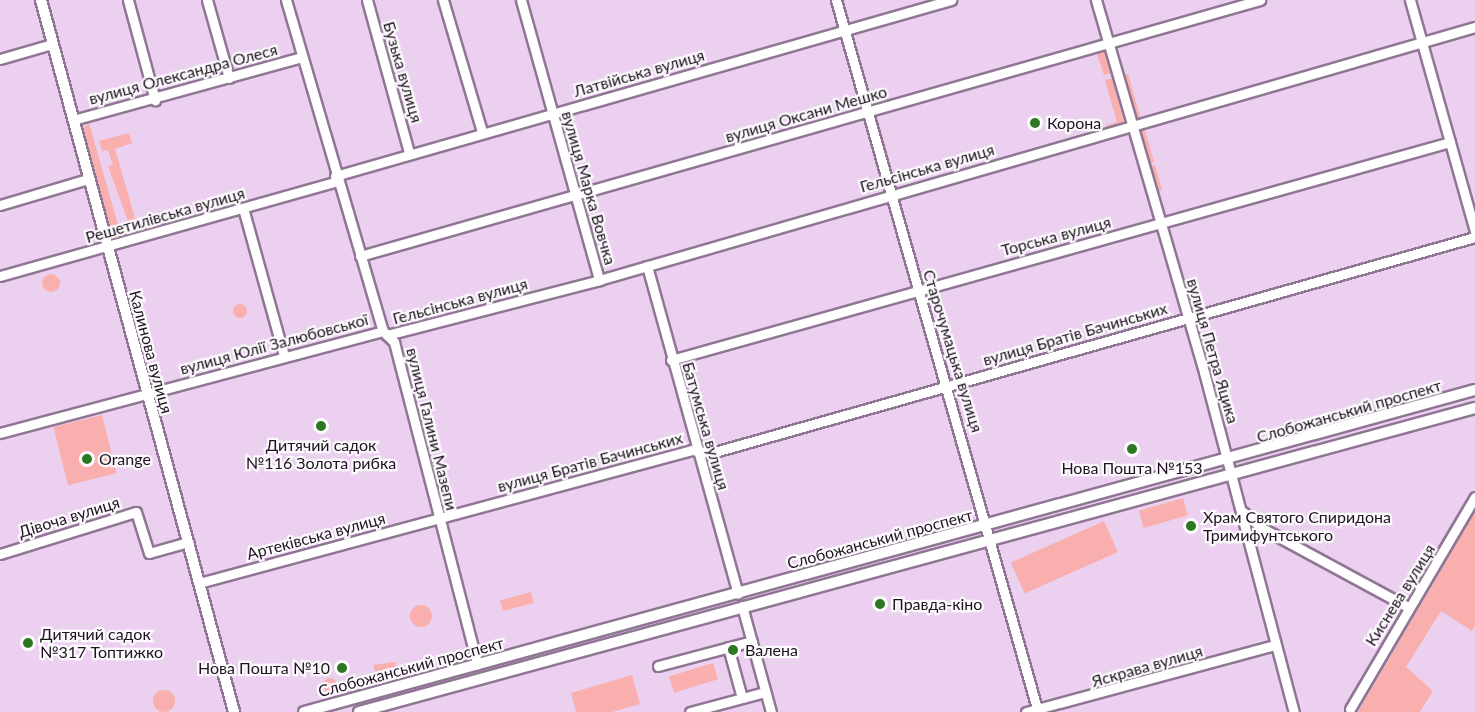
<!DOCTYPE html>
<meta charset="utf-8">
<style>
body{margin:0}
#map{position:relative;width:1475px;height:712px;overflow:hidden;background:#ebd0f0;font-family:Lato,sans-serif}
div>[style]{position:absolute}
.green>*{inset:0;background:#f9afad;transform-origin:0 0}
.round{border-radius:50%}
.roads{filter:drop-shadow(2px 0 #8f7693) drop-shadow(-2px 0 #8f7693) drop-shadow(0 2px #8f7693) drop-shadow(0 -2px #8f7693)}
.minor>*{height:9px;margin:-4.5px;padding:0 4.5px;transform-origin:4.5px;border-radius:4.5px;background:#fff}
.major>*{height:10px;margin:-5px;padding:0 5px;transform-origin:5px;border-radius:5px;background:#fff}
.dots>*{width:16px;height:16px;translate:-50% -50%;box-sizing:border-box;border:3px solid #fdfafe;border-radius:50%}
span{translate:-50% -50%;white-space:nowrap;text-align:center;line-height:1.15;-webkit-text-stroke:4.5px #fdfafe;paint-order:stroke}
.street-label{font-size:16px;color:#1e141f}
.poi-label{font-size:16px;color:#1e141f}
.left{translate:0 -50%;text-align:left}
.right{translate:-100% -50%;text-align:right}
</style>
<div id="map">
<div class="green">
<div style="clip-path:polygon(1095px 49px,1105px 50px,1112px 73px,1104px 75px)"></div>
<div style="clip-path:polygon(1128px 74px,1141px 120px,1134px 116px,1122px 75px)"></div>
<div style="clip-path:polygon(1113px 78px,1124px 123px,1106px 131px,1105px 126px,1117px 122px,1105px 80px)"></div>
<div style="clip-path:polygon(876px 113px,889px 159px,885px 160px)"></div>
<div style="clip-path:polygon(89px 123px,122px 239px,112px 237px,83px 128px)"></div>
<div style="clip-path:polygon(1144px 126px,1154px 162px,1148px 164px,1140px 133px)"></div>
<div style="clip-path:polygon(129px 133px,132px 143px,115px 149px,136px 222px,147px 220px,149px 229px,126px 236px,124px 226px,129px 224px,108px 166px,113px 165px,108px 150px,102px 151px,99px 141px)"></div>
<div style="left:1155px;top:165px;width:26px;height:6px;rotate:74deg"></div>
<div class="round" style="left:42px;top:274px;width:18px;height:18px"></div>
<div class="round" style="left:233px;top:304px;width:14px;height:14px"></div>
<div style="left:102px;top:415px;width:60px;height:50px;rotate:76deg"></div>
<div style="left:1183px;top:498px;width:18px;height:46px;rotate:74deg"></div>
<div style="clip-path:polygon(1475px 512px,1475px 626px,1472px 631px,1441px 611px,1406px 667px,1433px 691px,1420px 712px,1358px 712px)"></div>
<div style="left:1104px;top:521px;width:34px;height:102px;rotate:66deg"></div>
<div style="left:531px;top:592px;width:11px;height:32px;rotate:75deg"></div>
<div class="round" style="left:410px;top:605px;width:22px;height:22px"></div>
<div style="clip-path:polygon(395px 662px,398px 673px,378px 678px,373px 665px)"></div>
<div style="left:713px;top:663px;width:17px;height:46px;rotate:73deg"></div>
<div style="clip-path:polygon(632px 675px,640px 704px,612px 712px,576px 712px,571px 693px)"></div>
<div class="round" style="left:323px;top:678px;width:14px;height:14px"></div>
<div class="round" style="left:153px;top:690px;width:22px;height:22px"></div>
</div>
<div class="roads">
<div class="minor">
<div style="left:128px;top:0;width:104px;rotate:74.9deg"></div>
<div style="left:207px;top:0;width:81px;rotate:74.2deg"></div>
<div style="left:286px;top:0;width:345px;rotate:73.7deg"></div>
<div style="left:383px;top:331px;width:16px;rotate:45deg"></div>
<div style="left:394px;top:342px;width:333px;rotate:75.5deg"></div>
<div style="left:367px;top:0;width:158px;rotate:74.6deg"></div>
<div style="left:443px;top:0;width:138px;rotate:73.5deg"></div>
<div style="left:521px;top:0;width:291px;rotate:74.4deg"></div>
<div style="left:836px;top:0;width:740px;rotate:74.16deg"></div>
<div style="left:1096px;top:0;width:387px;rotate:73.8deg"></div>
<div style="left:1204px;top:372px;width:352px;rotate:75.2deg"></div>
<div style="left:1410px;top:0;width:241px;rotate:74.3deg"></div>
<div style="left:0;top:59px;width:54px;rotate:-16.1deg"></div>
<div style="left:73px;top:120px;width:237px;rotate:-15.4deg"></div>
<div style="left:335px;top:176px;width:641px;rotate:-15.95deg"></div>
<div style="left:0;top:205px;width:92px;rotate:-16.5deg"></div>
<div style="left:243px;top:208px;width:154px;rotate:74.5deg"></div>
<div style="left:360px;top:256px;width:936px;rotate:-15.88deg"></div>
<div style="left:647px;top:266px;width:340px;rotate:74.5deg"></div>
<div style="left:0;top:276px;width:350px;rotate:-15.7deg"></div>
<div style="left:387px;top:335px;width:219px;rotate:-14.5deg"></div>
<div style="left:599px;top:280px;width:912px;rotate:-16.11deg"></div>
<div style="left:671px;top:360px;width:809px;rotate:-15.63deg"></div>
<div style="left:0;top:433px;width:396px;rotate:-14.9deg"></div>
<div style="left:1243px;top:512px;width:25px;rotate:40deg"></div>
<div style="left:1262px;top:528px;width:166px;rotate:28.4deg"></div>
<div style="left:0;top:554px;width:142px;rotate:-17.2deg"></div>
<div style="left:136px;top:512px;width:43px;rotate:72.4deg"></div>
<div style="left:149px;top:553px;width:41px;rotate:-15.8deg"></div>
<div style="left:199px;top:583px;width:511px;rotate:-15.1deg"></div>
<div style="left:692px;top:450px;width:19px;rotate:9deg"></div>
<div style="left:711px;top:453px;width:794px;rotate:-15.79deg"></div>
<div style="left:742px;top:606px;width:110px;rotate:74.7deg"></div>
<div style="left:728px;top:647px;width:53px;rotate:74.6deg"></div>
<div style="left:658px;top:666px;width:97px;rotate:-14.9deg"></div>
<div style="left:1350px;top:709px;width:246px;rotate:-59.5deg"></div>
<div style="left:690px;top:712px;width:78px;rotate:-14.9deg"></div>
<div style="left:1026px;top:712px;width:258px;rotate:-15.1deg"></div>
</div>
<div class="major">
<div style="left:41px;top:0;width:738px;rotate:74.83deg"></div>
<div style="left:304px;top:712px;width:1214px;rotate:-15.38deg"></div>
<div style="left:359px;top:712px;width:1157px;rotate:-15.24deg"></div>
</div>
</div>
<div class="dots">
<div style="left:1035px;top:123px;background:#2c7820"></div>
<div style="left:321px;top:426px;background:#2c7820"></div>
<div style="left:1132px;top:449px;background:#2c7820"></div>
<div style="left:87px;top:459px;background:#2c7820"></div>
<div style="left:1191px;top:526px;background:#2c7820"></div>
<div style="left:880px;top:604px;background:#2c7820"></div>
<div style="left:28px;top:643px;background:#2c7820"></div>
<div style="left:733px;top:650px;background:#2c7820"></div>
<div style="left:342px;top:668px;background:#2c7820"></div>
</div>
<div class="street-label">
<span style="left:403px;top:72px;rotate:74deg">Бузька вулиця</span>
<span style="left:639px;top:73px;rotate:-16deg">Латвійська вулиця</span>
<span style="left:183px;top:74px;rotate:-15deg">вулиця Олександра Олеся</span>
<span style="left:806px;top:114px;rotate:-16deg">вулиця Оксани Мешко</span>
<span style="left:927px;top:168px;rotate:-16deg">Гельсінська вулиця</span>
<span style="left:589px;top:188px;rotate:74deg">вулиця Марка Вовчка</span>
<span style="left:165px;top:215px;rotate:-16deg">Решетилівська вулиця</span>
<span style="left:1056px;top:236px;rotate:-15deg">Торська вулиця</span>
<span style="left:460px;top:301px;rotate:-15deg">Гельсінська вулиця</span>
<span style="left:1075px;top:334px;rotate:-16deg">вулиця Братів Бачинських</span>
<span style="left:274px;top:344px;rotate:-15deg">вулиця Юлії Залюбовської</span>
<span style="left:953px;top:351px;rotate:73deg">Старочумацька вулиця</span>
<span style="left:1213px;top:351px;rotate:74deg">вулиця Петра Яцика</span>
<span style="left:151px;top:352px;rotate:75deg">Калинова вулиця</span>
<span style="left:1349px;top:411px;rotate:-16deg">Слобожанський проспект</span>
<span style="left:706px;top:426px;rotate:74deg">Батумська вулиця</span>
<span style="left:432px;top:429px;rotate:76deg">вулиця Галини Мазепи</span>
<span style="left:590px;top:462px;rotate:-15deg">вулиця Братів Бачинських</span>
<span style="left:69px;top:517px;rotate:-17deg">Дівоча вулиця</span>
<span style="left:316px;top:536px;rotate:-15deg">Артеківська вулиця</span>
<span style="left:880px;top:539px;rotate:-15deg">Слобожанський проспект</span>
<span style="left:1400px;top:595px;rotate:-58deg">Киснева вулиця</span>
<span style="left:1147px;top:666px;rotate:-16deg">Яскрава вулиця</span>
<span style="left:411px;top:667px;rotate:-15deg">Слобожанський проспект</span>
</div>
<div class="poi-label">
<span class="left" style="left:1047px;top:123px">Корона</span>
<span style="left:321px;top:454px">Дитячий садок<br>№116 Золота рибка</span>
<span class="left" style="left:99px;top:459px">Orange</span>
<span style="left:1132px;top:468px">Нова Пошта №153</span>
<span class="left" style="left:1203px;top:526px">Храм Святого Спиридона<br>Тримифунтського</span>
<span class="left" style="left:892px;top:604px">Правда-кіно</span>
<span class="left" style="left:40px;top:643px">Дитячий садок<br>№317 Топтижко</span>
<span class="left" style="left:745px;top:650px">Валена</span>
<span class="right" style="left:330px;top:668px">Нова Пошта №10</span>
</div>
</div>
